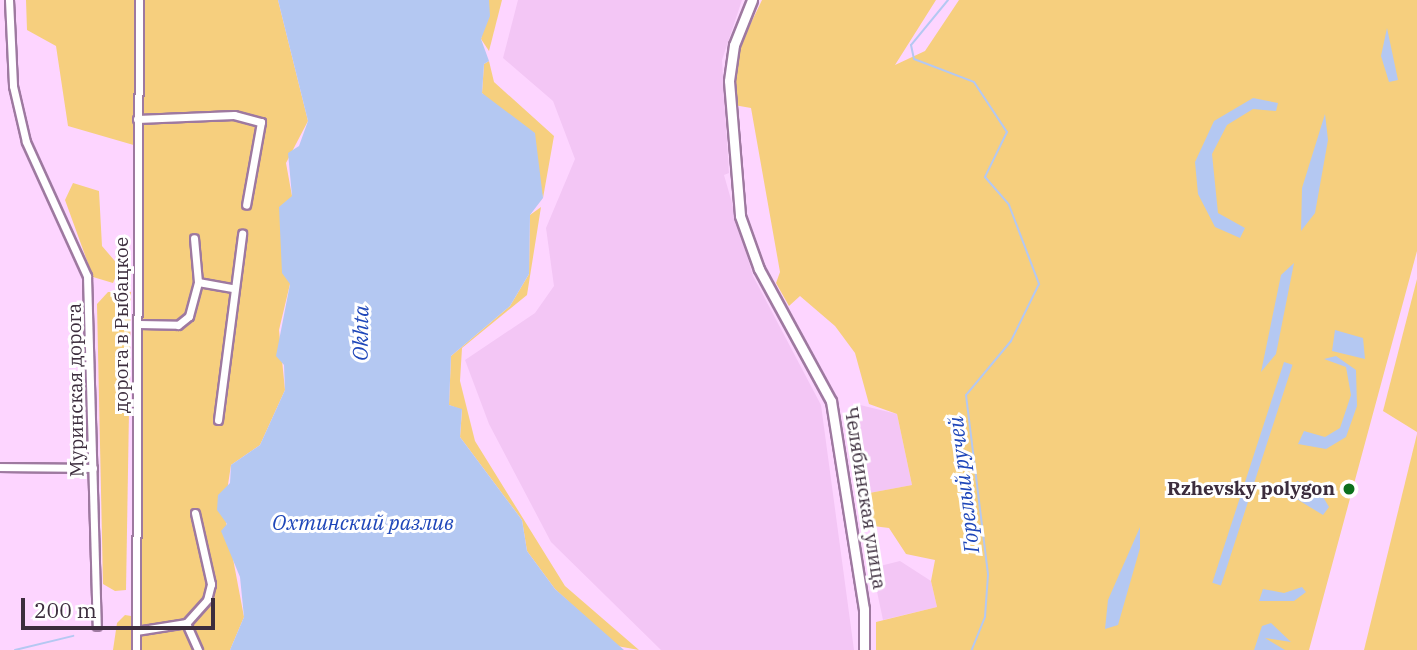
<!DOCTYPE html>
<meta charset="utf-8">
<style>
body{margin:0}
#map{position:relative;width:1417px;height:650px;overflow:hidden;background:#fdd5ff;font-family:"IBM Plex Serif",serif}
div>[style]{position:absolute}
.built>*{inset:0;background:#f3c6f5}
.green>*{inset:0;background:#f6cf7e}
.water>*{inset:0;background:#b4c8f2;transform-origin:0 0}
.stream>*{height:2px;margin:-1px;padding:0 1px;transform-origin:1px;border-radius:1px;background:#b4c8f2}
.roads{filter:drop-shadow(2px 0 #9e79a0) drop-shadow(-2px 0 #9e79a0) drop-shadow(0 2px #9e79a0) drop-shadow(0 -2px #9e79a0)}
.minor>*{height:7px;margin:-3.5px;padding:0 3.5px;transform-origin:3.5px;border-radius:3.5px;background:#fff}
.tertiary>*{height:9px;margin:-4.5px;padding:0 4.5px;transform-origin:4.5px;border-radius:4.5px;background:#fff}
.dots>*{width:19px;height:19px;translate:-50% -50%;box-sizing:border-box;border:4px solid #fff;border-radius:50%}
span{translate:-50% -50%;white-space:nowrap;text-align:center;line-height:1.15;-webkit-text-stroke:6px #fff;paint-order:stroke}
.street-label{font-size:19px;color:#3c2d3d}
.poi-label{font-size:19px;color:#3c2d3d;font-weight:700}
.right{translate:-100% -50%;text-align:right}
.water-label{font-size:21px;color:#1e46b9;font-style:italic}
.scale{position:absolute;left:21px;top:598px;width:194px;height:32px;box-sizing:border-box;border:4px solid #3c2d3d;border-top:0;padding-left:9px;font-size:21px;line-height:24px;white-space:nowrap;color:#3c2d3d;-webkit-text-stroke:5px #fff;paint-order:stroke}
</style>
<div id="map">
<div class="built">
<div style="clip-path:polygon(518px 0,742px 0,722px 60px,729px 173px,724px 175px,753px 276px,821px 405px,854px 650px,661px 650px,551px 542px,489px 424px,465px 360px,535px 313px,554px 286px,546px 228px,575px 159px,553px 101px,503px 58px)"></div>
<div style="clip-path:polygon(856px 404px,897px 414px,912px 485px,864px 494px,847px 413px)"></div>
<div style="clip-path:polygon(900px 561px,931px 581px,937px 607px,883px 620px,872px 568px)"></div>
</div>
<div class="green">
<div style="clip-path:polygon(26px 0,278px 0,308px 121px,286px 163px,292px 196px,290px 284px,279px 330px,285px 390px,260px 445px,231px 465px,224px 511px,244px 617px,230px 650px,138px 650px,137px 146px,68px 126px,56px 46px,27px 30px)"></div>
<div style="clip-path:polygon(489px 0,502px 0,489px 51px,481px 39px)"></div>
<div style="clip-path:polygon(762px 0,936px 0,895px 65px,925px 51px,959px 0,1417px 0,1417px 251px,1309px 650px,876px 650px,876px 622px,937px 607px,931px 581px,935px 560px,906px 554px,889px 528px,873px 526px,864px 494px,912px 485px,897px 414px,869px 404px,855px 353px,835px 326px,800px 296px,789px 306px,776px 283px,780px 272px,751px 108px,734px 105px,737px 52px)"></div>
<div style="clip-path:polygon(489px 61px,494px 82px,554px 136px,543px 198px,538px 177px,482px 93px,484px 64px)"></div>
<div style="clip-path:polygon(73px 183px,99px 191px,102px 246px,120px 267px,113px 283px,93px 277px,65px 200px)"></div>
<div style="clip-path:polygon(541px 207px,527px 295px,462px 348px,460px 381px,475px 441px,565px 586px,639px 650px,617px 646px,555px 589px,527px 551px,522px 520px,460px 437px,462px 410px,449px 405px,451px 356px,510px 306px,529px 274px,530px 215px)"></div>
<div style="clip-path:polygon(1417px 279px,1417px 432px,1383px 411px)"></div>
<div style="clip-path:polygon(108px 292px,131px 292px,126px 590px,115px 591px,103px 584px,97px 304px)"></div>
<div style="clip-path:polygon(1417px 434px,1417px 650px,1364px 650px)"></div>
<div style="clip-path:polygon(125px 615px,131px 616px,132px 650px,113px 650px,117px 623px)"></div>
</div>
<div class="water">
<div style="clip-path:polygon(278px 0,489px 0,490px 16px,481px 39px,489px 61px,484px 64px,482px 93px,535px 133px,543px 198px,530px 215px,529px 274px,510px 306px,451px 356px,449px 405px,462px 409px,460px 437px,522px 520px,527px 551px,555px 589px,624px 650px,230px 650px,244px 617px,240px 577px,221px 531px,227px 524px,217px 510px,218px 495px,230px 483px,231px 465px,260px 445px,285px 390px,284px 365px,276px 356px,290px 284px,282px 273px,279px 207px,292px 196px,288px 153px,299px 146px,308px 121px)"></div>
<div style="clip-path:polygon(1387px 28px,1398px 80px,1389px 82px,1381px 56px)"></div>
<div style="clip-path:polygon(1253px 98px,1278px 103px,1276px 111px,1253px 109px,1227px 125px,1212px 154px,1218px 213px,1245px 228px,1240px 238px,1215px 227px,1198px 194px,1195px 162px,1214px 121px)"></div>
<div style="clip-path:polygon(1325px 114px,1328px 140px,1315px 213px,1301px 231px,1302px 188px)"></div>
<div style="clip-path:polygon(1294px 263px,1276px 354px,1261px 372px,1281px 275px)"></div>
<div style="clip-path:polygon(1335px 330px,1363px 338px,1365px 359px,1332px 351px)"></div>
<div style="clip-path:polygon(1336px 356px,1356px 370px,1357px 406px,1346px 437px,1326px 449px,1298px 444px,1304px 431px,1325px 437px,1340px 428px,1351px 395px,1346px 367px,1324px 359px)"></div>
<div style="left:1284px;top:362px;width:9px;height:232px;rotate:18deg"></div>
<div style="clip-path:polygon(1297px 481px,1319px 490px,1329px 507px,1323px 515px,1290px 495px)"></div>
<div style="clip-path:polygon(1140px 527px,1140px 548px,1118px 625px,1105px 629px,1108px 600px)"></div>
<div style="clip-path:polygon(1302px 587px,1306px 592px,1294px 601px,1259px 601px,1263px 589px,1284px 593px)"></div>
<div style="clip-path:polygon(1271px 623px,1291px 642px,1265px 638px,1285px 650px,1254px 650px,1262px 626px)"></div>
</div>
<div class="stream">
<div style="left:948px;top:0;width:58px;rotate:129.4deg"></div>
<div style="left:911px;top:45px;width:14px;rotate:78deg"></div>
<div style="left:914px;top:59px;width:64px;rotate:21deg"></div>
<div style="left:974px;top:82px;width:60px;rotate:56.6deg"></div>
<div style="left:1007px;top:132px;width:50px;rotate:116.1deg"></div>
<div style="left:985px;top:177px;width:37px;rotate:49deg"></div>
<div style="left:1009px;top:205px;width:85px;rotate:69.2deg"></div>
<div style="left:1039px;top:284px;width:64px;rotate:116.2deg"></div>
<div style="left:1011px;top:341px;width:70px;rotate:129.8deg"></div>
<div style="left:966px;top:395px;width:181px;rotate:83deg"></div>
<div style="left:988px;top:575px;width:42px;rotate:94.1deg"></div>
<div style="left:985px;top:617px;width:35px;rotate:112deg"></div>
<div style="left:15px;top:650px;width:60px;rotate:-13.6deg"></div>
</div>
<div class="roads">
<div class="minor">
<div style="left:9px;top:0;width:86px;rotate:87.3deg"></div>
<div style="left:13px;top:86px;width:57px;rotate:76.9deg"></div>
<div style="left:26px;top:142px;width:147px;rotate:65.5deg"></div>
<div style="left:87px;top:276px;width:350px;rotate:88.4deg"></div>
<div style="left:137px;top:119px;width:97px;rotate:-2.4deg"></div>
<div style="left:234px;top:115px;width:28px;rotate:15deg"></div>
<div style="left:261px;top:122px;width:84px;rotate:100.2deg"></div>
<div style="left:198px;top:282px;width:35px;rotate:10deg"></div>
<div style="left:139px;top:324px;width:39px;rotate:1deg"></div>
<div style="left:178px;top:325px;width:14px;rotate:-39deg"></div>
<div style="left:189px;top:316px;width:35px;rotate:-75deg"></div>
<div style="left:198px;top:282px;width:44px;rotate:-95.2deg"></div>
<div style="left:218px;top:420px;width:188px;rotate:-82.6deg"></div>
<div style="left:0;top:467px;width:93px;rotate:0.6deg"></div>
<div style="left:195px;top:513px;width:73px;rotate:77.3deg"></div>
<div style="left:211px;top:584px;width:16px;rotate:104deg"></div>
<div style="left:207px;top:600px;width:31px;rotate:132deg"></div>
<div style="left:186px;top:623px;width:30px;rotate:66deg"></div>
<div style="left:136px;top:631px;width:51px;rotate:-9.1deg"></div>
<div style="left:136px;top:650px;width:650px;rotate:-89.74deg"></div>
</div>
<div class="tertiary">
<div style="left:752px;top:0;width:48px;rotate:111.8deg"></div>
<div style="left:734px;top:45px;width:36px;rotate:98deg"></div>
<div style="left:729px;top:81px;width:135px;rotate:85.3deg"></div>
<div style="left:740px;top:216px;width:56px;rotate:70.3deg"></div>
<div style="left:759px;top:269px;width:150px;rotate:61.4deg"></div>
<div style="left:831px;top:401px;width:211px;rotate:81deg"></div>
<div style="left:864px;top:609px;width:41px;rotate:90deg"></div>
</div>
</div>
<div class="dots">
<div style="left:1349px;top:489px;background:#0c6f1d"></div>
</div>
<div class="street-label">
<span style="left:122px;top:325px;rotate:-90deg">дорога в Рыбацкое</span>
<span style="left:76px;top:390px;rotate:-91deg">Муринская дорога</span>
<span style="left:865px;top:498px;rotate:81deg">Челябинская улица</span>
</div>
<div class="poi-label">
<span class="right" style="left:1335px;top:489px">Rzhevsky polygon</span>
</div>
<div class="water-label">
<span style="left:360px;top:333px;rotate:-89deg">Okhta</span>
<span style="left:963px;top:485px;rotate:-97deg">Горелый ручей</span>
<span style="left:363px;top:522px">Охтинский разлив</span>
</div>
<div class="scale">200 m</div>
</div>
